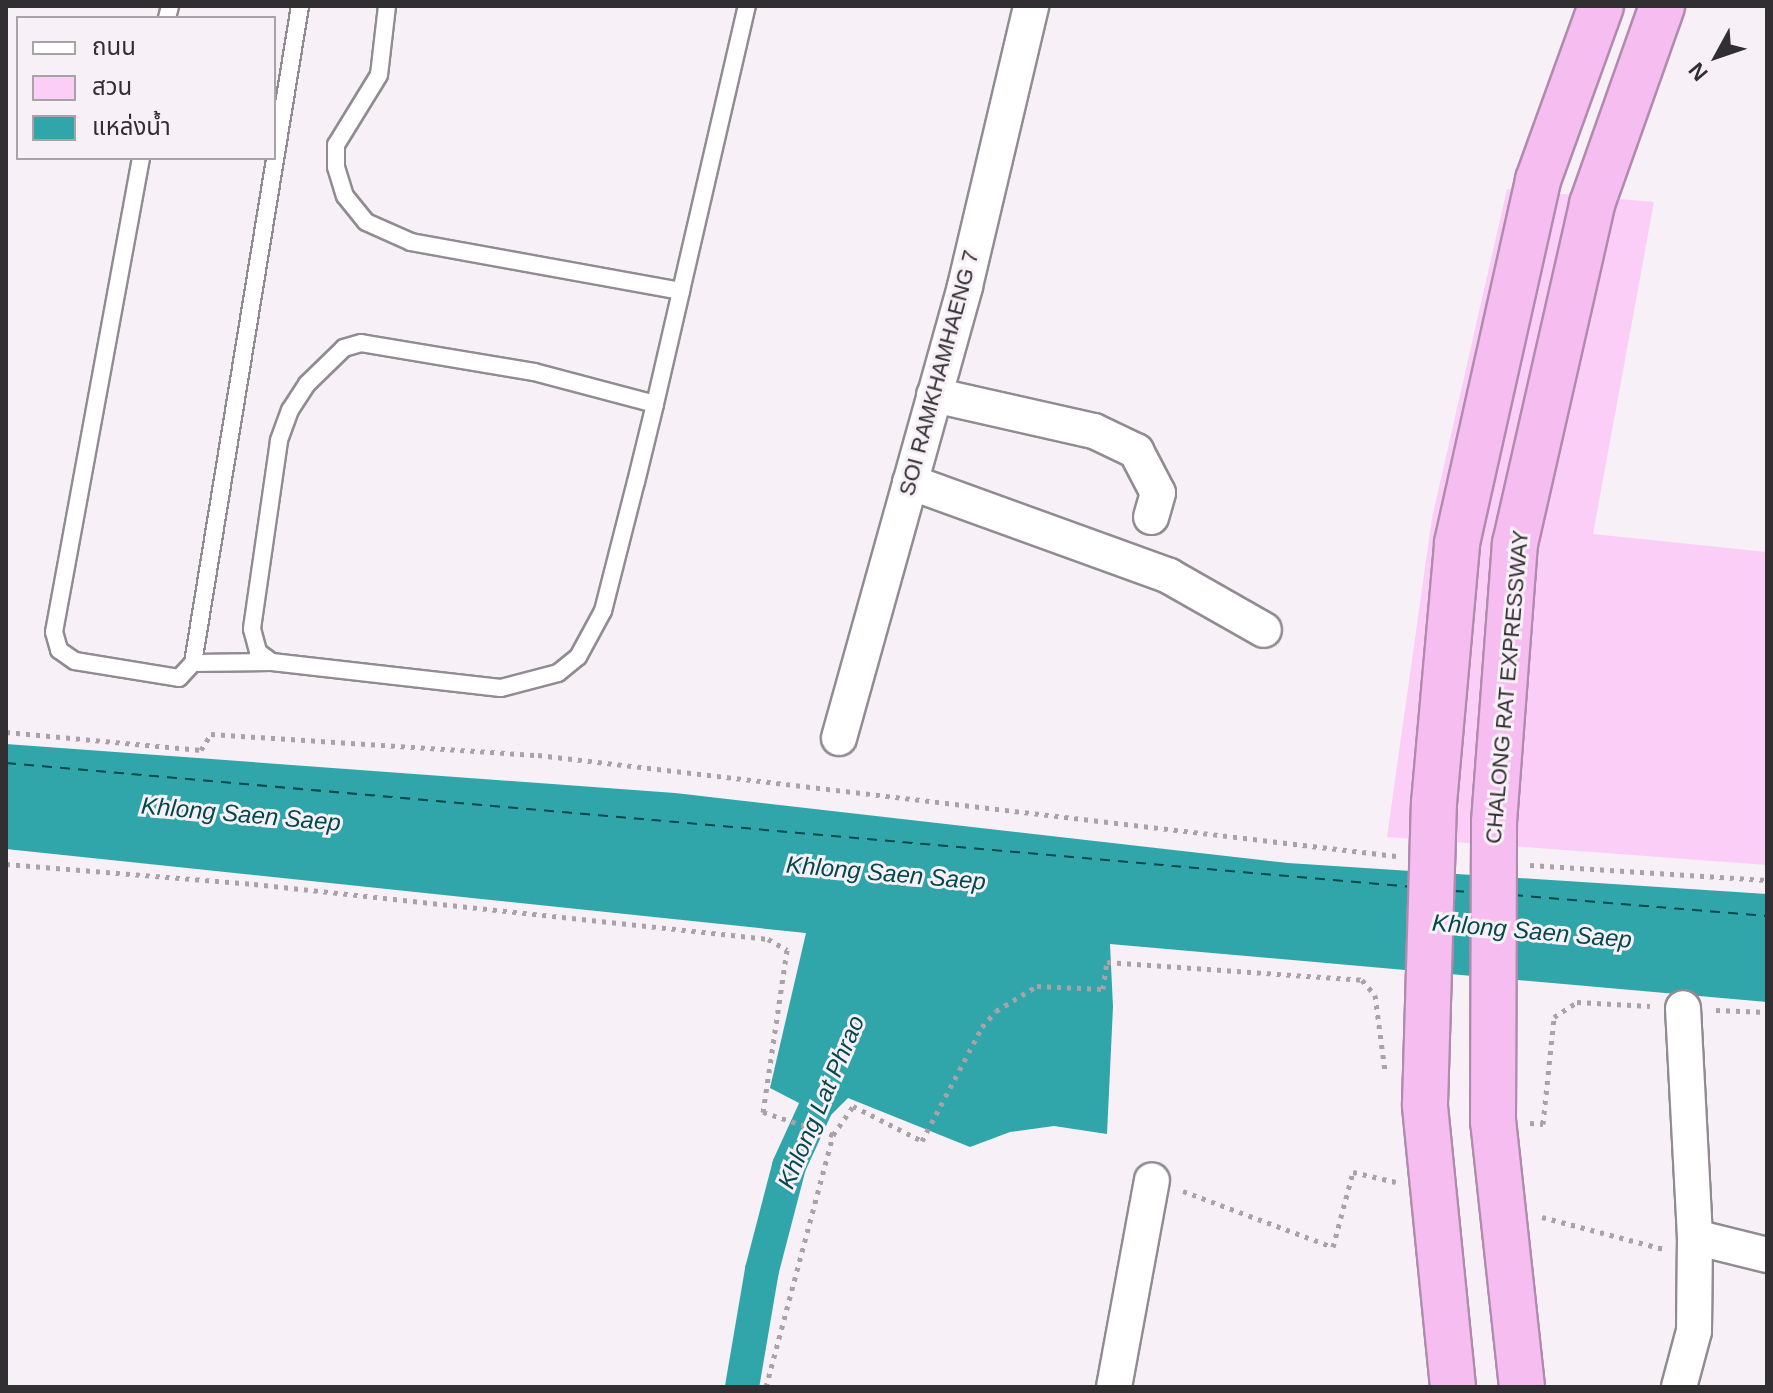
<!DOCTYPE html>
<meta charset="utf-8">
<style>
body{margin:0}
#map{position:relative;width:1773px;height:1393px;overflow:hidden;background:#f7f0f6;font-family:Arial,"Noto Sans Thai",sans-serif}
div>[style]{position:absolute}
.green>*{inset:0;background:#fbcef7}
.water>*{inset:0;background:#30a6ab}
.canal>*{height:34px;margin:-17px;padding:0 17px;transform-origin:17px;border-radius:17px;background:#30a6ab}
.ferry>*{height:2px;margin-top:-1px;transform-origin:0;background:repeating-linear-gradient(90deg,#01494c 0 10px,transparent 0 18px)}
.path>*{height:5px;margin-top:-2.5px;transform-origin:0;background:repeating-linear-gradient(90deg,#a8a3a7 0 4px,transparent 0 10px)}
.roads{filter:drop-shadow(2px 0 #918c91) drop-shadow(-2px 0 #918c91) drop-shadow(0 2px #918c91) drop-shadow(0 -2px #918c91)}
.lane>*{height:16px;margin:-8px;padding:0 8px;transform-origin:8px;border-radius:8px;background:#fff}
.street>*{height:34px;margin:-17px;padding:0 17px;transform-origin:17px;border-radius:17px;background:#fff}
.bridges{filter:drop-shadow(2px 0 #b08bad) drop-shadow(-2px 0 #b08bad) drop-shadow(0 2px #b08bad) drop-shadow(0 -2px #b08bad)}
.highway-bridge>*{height:44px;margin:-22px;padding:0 22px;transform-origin:22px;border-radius:22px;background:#f5bdf0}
span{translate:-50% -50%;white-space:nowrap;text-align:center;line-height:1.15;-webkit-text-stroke:6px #f7f0f6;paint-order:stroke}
.street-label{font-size:22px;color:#312f31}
.water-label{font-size:24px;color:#01494c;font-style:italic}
.frame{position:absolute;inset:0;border:8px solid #312f31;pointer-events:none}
.legend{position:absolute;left:16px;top:16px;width:260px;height:144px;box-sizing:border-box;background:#f7f0f6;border:2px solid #a8a3a7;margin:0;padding:10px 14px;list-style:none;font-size:24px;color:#312f31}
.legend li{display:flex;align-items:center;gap:16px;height:40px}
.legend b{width:40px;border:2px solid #a8a3a7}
.north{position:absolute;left:1677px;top:16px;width:80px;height:80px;-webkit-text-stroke:6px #f7f0f6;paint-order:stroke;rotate:230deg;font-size:22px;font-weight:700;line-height:32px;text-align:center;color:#312f31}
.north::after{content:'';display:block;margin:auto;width:28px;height:36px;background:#312f31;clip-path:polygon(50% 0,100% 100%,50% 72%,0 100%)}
</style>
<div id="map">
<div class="green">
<div style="clip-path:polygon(1507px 189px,1654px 202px,1593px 534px,1767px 552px,1767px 865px,1387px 837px,1432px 518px)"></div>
</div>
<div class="water">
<div style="clip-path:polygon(6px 744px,675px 793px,1288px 863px,1767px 894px,1767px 1002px,1110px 944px,1113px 1007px,1107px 1134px,1054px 1126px,1010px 1132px,970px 1147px,848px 1098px,828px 1118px,770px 1088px,806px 933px,6px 849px)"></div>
</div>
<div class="canal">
<div style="left:742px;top:1387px;width:119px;rotate:-80.3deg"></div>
<div style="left:762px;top:1270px;width:107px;rotate:-75.4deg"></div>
<div style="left:789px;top:1166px;width:106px;rotate:-65.4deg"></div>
</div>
<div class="ferry">
<div style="left:6px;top:763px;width:1410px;rotate:5.04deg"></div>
<div style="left:1454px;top:891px;width:17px;rotate:3deg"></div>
<div style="left:1513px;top:895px;width:255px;rotate:4.7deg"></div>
</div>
<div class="path">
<div style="left:6px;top:732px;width:196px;rotate:5.3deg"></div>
<div style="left:201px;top:750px;width:19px;rotate:-58deg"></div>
<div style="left:211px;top:734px;width:328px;rotate:3.7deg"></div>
<div style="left:538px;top:755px;width:864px;rotate:6.71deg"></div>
<div style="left:6px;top:864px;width:249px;rotate:4.6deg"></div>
<div style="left:254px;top:884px;width:517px;rotate:6.11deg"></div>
<div style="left:768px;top:939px;width:22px;rotate:30deg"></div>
<div style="left:787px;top:950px;width:164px;rotate:98.4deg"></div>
<div style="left:763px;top:1112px;width:74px;rotate:18.2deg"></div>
<div style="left:833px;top:1135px;width:35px;rotate:-55deg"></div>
<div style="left:853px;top:1106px;width:77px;rotate:26.9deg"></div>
<div style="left:922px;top:1141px;width:129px;rotate:-62.2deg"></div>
<div style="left:982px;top:1027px;width:21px;rotate:-49deg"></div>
<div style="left:996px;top:1011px;width:48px;rotate:-31.4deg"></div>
<div style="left:1037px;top:986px;width:66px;rotate:2.6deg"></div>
<div style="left:1103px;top:989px;width:27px;rotate:-82deg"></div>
<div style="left:1107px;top:962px;width:256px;rotate:4deg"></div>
<div style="left:1362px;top:980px;width:20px;rotate:49deg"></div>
<div style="left:1375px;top:995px;width:77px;rotate:82.5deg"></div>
<div style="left:1530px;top:865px;width:237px;rotate:3.6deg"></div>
<div style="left:1716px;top:1010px;width:51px;rotate:2.2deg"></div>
<div style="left:1530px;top:1123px;width:13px;rotate:4deg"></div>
<div style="left:1543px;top:1124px;width:108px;rotate:-84.1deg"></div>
<div style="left:1554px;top:1017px;width:27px;rotate:-33deg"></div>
<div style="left:1577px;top:1002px;width:73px;rotate:3.1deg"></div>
<div style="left:1183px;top:1191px;width:160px;rotate:20.5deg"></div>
<div style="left:1333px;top:1247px;width:78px;rotate:-75.1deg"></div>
<div style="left:1353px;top:1172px;width:44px;rotate:13.1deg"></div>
<div style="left:1542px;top:1217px;width:126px;rotate:14.7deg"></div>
<div style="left:766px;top:1387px;width:261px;rotate:-75.1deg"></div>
</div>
<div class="roads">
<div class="lane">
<div style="left:387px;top:6px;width:69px;rotate:96.6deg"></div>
<div style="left:379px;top:75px;width:82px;rotate:121.6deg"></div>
<div style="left:336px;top:145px;width:22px;rotate:90deg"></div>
<div style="left:336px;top:167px;width:30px;rotate:73deg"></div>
<div style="left:345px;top:196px;width:33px;rotate:51deg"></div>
<div style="left:366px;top:222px;width:49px;rotate:24deg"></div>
<div style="left:411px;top:242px;width:274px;rotate:10.3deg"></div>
<div style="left:167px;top:18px;width:12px;rotate:-76deg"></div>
<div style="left:141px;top:158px;width:482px;rotate:100.4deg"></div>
<div style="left:54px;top:632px;width:19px;rotate:74deg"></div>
<div style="left:59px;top:650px;width:19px;rotate:35deg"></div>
<div style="left:75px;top:661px;width:105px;rotate:9.3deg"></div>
<div style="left:179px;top:678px;width:21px;rotate:-47deg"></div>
<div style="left:193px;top:663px;width:666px;rotate:-80.75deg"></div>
<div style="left:655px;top:404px;width:125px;rotate:-165.2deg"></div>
<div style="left:534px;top:372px;width:175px;rotate:-170.5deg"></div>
<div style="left:361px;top:343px;width:18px;rotate:164deg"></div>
<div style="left:344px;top:348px;width:52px;rotate:135.8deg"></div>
<div style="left:307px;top:384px;width:31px;rotate:123deg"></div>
<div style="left:290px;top:410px;width:33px;rotate:110deg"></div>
<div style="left:279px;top:441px;width:190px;rotate:98.2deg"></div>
<div style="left:252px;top:629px;width:24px;rotate:75deg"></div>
<div style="left:258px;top:652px;width:17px;rotate:36deg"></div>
<div style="left:272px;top:662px;width:230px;rotate:6.5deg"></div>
<div style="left:501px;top:688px;width:59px;rotate:-14.7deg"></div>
<div style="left:558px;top:673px;width:26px;rotate:-39deg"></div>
<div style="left:578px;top:657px;width:52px;rotate:-61.5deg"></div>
<div style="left:603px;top:611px;width:133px;rotate:-75.7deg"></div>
<div style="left:636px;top:482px;width:80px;rotate:-76.3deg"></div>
<div style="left:655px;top:404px;width:116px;rotate:-77deg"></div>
<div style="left:681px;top:291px;width:293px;rotate:-77deg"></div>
<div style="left:193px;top:663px;width:78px;rotate:-0.7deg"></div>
</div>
<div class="street">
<div style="left:934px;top:395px;width:164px;rotate:12.7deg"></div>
<div style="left:1094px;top:431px;width:47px;rotate:25.5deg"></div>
<div style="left:1136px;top:451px;width:47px;rotate:62.4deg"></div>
<div style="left:1158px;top:493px;width:25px;rotate:106deg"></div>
<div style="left:910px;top:482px;width:276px;rotate:19.9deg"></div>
<div style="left:1169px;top:576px;width:109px;rotate:29.6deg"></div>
<div style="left:839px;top:738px;width:469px;rotate:-74.4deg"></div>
<div style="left:965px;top:286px;width:288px;rotate:-76.7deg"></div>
<div style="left:1695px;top:1237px;width:74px;rotate:14deg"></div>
<div style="left:1114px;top:1387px;width:210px;rotate:-79.6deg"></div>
<div style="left:1679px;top:1387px;width:58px;rotate:-75deg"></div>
<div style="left:1694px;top:1331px;width:94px;rotate:-89.4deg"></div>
<div style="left:1695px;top:1237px;width:229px;rotate:-93deg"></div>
</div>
</div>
<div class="bridges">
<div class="highway-bridge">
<div style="left:1453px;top:1387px;width:284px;rotate:-95.7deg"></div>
<div style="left:1425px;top:1104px;width:301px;rotate:-88.3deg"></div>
<div style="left:1434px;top:803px;width:261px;rotate:-84.9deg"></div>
<div style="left:1457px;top:543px;width:372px;rotate:-77.4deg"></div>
<div style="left:1538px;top:180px;width:185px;rotate:-70.1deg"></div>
<div style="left:1522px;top:1387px;width:267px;rotate:-96.2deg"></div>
<div style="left:1493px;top:1122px;width:300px;rotate:-89.8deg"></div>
<div style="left:1494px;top:822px;width:279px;rotate:-85.7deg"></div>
<div style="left:1515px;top:544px;width:349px;rotate:-77.2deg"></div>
<div style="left:1592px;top:204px;width:210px;rotate:-70.5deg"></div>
</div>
</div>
<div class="street-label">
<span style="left:939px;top:373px;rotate:-75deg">SOI RAMKHAMHAENG 7</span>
<span style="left:1507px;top:687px;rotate:-85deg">CHALONG RAT EXPRESSWAY</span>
</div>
<div class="water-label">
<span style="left:241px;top:814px;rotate:5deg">Khlong Saen Saep</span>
<span style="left:886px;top:873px;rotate:5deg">Khlong Saen Saep</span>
<span style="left:1532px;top:931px;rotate:5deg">Khlong Saen Saep</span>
<span style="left:821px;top:1102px;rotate:-67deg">Khlong Lat Phrao</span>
</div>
<div class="frame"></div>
<ul class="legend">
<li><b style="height:10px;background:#fff"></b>ถนน</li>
<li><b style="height:22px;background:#fbcef7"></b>สวน</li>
<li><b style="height:22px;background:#30a6ab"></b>แหล่งน้ำ</li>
</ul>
<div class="north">N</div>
</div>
